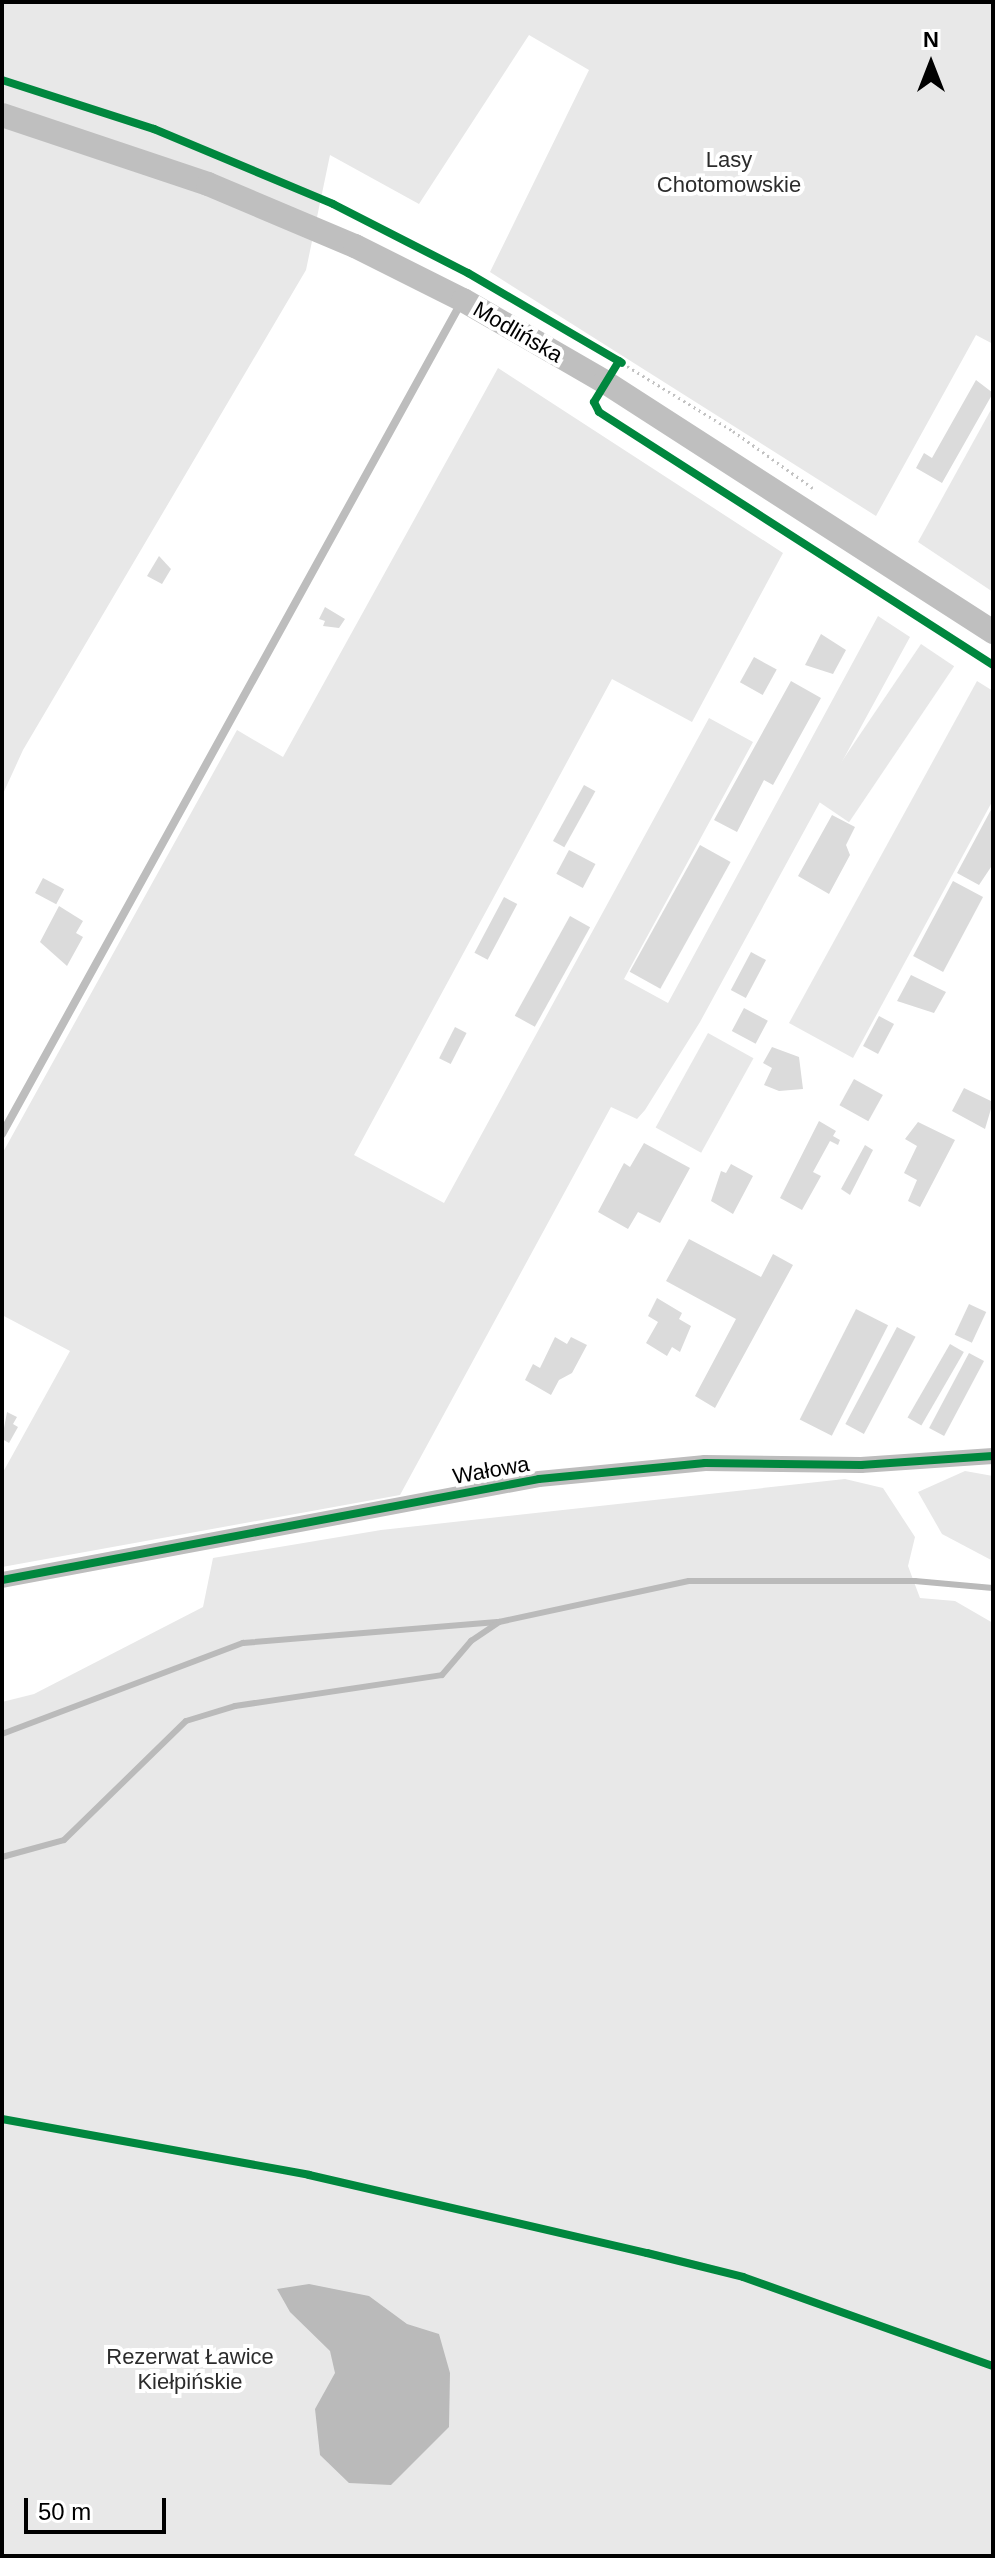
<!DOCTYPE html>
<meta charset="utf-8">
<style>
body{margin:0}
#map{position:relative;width:995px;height:2558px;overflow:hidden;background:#fff;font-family:Arial,sans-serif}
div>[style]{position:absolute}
.green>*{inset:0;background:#e8e8e8;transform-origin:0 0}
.water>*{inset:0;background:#bababa}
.stream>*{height:6px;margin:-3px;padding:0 3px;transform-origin:3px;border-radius:3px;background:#bababa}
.building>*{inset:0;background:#dbdbdb;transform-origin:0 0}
.path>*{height:3px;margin-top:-1.5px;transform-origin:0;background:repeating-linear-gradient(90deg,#c2c2c2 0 2px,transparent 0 6px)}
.lane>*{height:8px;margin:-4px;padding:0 4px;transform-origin:4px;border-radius:4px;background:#bdbdbd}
.street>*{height:16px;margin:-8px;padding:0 8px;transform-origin:8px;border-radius:8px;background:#bdbdbd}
.secondary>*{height:24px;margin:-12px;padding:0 12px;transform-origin:12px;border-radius:12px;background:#bfbfbf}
.cycleway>*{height:8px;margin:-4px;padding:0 4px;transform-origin:4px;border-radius:4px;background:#00873e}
span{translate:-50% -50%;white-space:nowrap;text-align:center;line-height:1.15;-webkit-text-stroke:8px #fff;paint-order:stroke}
.park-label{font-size:22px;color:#2c2c2c}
.street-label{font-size:22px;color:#000}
.frame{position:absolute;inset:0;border:4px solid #000;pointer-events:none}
.north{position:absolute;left:891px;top:24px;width:80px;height:80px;-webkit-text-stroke:6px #fff;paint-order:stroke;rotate:0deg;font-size:22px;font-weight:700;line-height:32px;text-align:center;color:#000}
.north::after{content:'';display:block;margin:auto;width:28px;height:36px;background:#000;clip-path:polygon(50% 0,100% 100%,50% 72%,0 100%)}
.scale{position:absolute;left:24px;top:2498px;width:142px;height:36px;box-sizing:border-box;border:4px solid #000;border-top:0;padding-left:10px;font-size:24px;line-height:28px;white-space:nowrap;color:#000;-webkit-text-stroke:6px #fff;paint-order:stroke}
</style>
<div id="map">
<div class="green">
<div style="clip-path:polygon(2px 2px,993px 2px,993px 344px,976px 335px,876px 516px,490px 272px,589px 70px,529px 35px,419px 204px,330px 155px,306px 270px,23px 750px,2px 796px)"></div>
<div style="clip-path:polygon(498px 368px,783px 553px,692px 722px,612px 679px,354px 1155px,444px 1203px,709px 718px,753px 742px,624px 979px,668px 1003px,878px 616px,910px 637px,700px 1022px,645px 1110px,637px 1119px,611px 1107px,400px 1495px,2px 1567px,2px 1474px,70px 1351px,2px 1315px,2px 1154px,237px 730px,283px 757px)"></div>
<div style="clip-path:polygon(993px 406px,993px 592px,918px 542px)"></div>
<div style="left:921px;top:644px;width:40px;height:188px;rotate:34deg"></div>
<div style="clip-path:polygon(977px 681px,993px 691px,993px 800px,853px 1058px,789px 1023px)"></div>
<div style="left:708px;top:1033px;width:52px;height:108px;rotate:29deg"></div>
<div style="clip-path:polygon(965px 1471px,993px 1476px,993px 1561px,942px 1534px,918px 1492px)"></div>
<div style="clip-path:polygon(845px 1479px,883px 1488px,915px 1537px,908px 1566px,920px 1598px,955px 1601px,993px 1623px,993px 2556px,2px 2556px,2px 1702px,34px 1694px,203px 1607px,213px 1558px,381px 1530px)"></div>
</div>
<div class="water">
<div style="clip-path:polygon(309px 2284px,369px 2296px,407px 2324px,439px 2334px,450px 2373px,449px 2427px,391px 2485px,349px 2483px,320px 2455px,315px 2409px,335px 2373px,330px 2351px,290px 2312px,277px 2289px)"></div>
</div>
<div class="stream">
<div style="left:2px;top:1734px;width:258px;rotate:-20.7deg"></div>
<div style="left:243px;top:1643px;width:255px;rotate:-4.7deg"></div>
<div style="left:2px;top:1857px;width:64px;rotate:-15.3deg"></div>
<div style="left:64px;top:1840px;width:170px;rotate:-44.3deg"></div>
<div style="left:186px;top:1721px;width:51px;rotate:-17deg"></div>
<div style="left:235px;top:1706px;width:209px;rotate:-8.5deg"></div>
<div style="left:442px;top:1675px;width:45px;rotate:-49.5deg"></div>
<div style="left:471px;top:1641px;width:34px;rotate:-34deg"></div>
<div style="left:499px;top:1622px;width:194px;rotate:-12.2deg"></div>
<div style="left:689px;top:1581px;width:226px"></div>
<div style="left:915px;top:1581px;width:78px;rotate:5.1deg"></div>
</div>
<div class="building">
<div style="clip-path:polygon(976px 380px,993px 393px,942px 483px,916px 468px,924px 453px,932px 458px)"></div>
<div style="clip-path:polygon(159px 556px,171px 569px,162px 584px,147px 576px)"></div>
<div style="clip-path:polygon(325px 607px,345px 619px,339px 628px,323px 626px,325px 621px,319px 619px)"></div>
<div style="clip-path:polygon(821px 634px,846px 650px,833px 674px,805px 665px)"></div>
<div style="left:754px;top:657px;width:26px;height:29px;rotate:29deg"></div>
<div style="clip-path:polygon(791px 681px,821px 698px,773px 785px,764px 780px,737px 832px,714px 820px)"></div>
<div style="left:584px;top:785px;width:13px;height:64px;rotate:29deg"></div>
<div style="clip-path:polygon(993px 806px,993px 864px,979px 885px,957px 873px)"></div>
<div style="clip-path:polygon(832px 815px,855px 827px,846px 845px,850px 855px,829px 894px,798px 876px)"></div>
<div style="left:700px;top:845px;width:35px;height:145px;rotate:29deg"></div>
<div style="left:569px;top:850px;width:30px;height:27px;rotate:28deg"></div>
<div style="left:43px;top:878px;width:24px;height:17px;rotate:28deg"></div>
<div style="left:953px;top:881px;width:34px;height:85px;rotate:28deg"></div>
<div style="left:504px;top:897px;width:15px;height:63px;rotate:28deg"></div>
<div style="clip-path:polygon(59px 906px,83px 921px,76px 933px,83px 937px,67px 966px,40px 942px)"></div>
<div style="left:570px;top:916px;width:23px;height:114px;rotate:29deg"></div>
<div style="left:751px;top:952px;width:17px;height:43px;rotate:28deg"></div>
<div style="clip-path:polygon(911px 975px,946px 992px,934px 1013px,897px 1001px)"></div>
<div style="left:744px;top:1008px;width:27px;height:26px;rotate:28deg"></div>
<div style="left:879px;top:1016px;width:17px;height:34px;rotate:28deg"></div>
<div style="left:455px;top:1027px;width:13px;height:35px;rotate:27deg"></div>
<div style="clip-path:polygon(772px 1047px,799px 1057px,803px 1089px,779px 1091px,764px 1085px,772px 1068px,763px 1063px)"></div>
<div style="left:854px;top:1079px;width:33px;height:30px;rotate:29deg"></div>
<div style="clip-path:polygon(964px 1088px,993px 1102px,985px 1129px,952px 1111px)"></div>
<div style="clip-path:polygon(819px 1121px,836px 1131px,833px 1136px,840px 1140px,838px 1145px,830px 1141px,813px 1172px,821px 1176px,802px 1210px,780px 1198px)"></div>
<div style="clip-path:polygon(918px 1122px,955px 1140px,920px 1207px,908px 1201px,917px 1180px,904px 1173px,917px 1146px,905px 1139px)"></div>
<div style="clip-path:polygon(644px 1143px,690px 1168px,660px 1223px,638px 1212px,628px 1229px,598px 1212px,624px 1163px,630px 1167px)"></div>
<div style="clip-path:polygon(865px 1145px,873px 1150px,850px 1195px,841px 1189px)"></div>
<div style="clip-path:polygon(731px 1164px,753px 1176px,733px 1214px,711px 1201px,721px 1171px,726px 1173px)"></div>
<div style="clip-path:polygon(689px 1239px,761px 1277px,773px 1254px,793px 1265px,715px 1408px,695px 1396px,736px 1319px,666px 1281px)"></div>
<div style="clip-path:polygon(657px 1298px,682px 1313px,679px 1319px,691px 1326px,680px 1352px,672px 1347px,667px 1356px,646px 1343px,658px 1322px,648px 1316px)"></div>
<div style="left:969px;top:1304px;width:19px;height:34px;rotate:25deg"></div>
<div style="left:856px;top:1309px;width:36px;height:124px;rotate:27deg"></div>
<div style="left:897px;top:1327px;width:21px;height:110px;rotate:28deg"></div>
<div style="clip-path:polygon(555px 1337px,567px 1344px,571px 1337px,587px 1345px,572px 1373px,559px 1380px,551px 1395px,525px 1380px,533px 1364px,540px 1368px)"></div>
<div style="left:950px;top:1344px;width:16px;height:85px;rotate:30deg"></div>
<div style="left:969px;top:1353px;width:17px;height:85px;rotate:28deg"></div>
<div style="clip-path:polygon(7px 1412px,17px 1417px,13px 1424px,18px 1427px,9px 1443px,2px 1439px)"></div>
</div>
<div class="path">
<div style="left:622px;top:363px;width:130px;rotate:31.5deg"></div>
<div style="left:733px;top:431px;width:98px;rotate:35.5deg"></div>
</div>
<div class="lane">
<div style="left:2px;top:1134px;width:952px;rotate:-61.09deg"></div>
</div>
<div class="street">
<div style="left:2px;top:1580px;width:546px;rotate:-10.65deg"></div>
<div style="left:539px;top:1479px;width:167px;rotate:-5.5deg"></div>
<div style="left:705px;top:1463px;width:156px;rotate:0.7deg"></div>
<div style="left:861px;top:1465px;width:132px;rotate:-3.9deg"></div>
</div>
<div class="secondary">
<div style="left:2px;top:115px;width:217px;rotate:18.5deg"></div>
<div style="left:208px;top:184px;width:160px;rotate:22.9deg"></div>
<div style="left:355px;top:246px;width:121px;rotate:26.6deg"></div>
<div style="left:463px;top:300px;width:164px;rotate:30deg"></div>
<div style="left:605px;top:382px;width:462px;rotate:32.8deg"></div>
</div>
<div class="cycleway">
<div style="left:2px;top:80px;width:160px;rotate:17.9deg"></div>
<div style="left:154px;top:129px;width:194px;rotate:22.7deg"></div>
<div style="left:333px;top:204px;width:152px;rotate:27.1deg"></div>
<div style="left:468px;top:273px;width:178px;rotate:30.3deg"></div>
<div style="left:619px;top:361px;width:48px;rotate:121.4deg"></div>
<div style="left:594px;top:402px;width:11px;rotate:63deg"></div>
<div style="left:599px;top:412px;width:468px;rotate:32.7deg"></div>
<div style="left:2px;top:1580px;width:546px;rotate:-10.65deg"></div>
<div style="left:539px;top:1479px;width:167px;rotate:-5.5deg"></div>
<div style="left:705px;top:1463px;width:156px;rotate:0.7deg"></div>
<div style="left:861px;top:1465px;width:132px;rotate:-3.9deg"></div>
<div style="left:2px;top:2119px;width:312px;rotate:10.3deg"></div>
<div style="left:309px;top:2175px;width:347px;rotate:13deg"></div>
<div style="left:647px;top:2253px;width:99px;rotate:14deg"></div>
<div style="left:743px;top:2277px;width:265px;rotate:19.6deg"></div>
</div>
<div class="park-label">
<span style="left:729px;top:172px">Lasy<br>Chotomowskie</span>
<span style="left:190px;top:2369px">Rezerwat Ławice<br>Kiełpińskie</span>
</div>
<div class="street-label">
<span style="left:518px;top:332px;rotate:30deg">Modlińska</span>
<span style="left:491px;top:1470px;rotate:-10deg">Wałowa</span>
</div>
<div class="frame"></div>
<div class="north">N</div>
<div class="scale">50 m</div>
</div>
